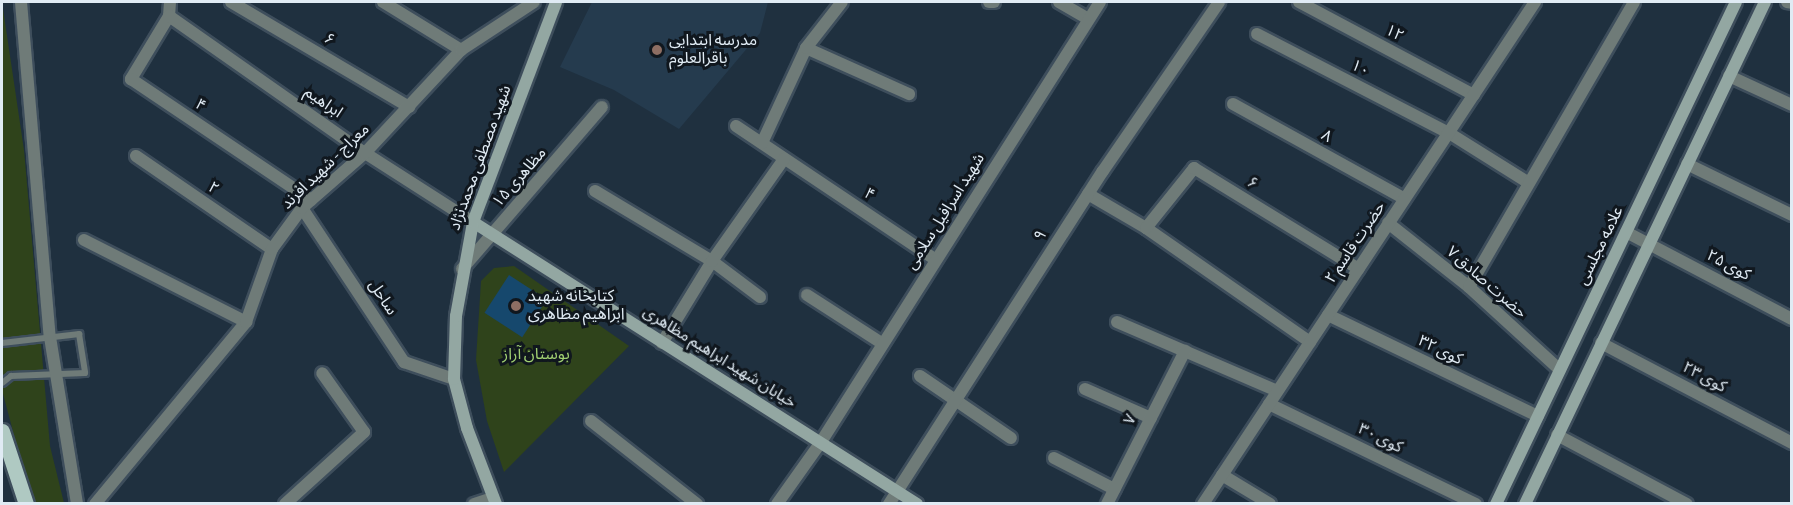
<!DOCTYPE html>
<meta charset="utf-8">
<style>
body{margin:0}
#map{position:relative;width:1793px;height:505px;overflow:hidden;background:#1f303f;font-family:"Sofia Sans Condensed","Noto Sans Arabic",sans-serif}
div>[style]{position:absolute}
.built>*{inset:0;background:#253b4e}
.green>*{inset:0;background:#2f431b}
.building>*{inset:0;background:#16486d;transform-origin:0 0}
.roads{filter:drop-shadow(2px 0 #3e4e5c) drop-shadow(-2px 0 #3e4e5c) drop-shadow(0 2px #3e4e5c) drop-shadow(0 -2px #3e4e5c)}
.service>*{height:6px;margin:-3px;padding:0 3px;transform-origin:3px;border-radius:3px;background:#6f7b78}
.minor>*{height:12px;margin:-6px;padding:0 6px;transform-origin:6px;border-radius:6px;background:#6f7b78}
.tertiary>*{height:12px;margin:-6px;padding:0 6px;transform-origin:6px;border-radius:6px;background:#6f7b78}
.secondary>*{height:12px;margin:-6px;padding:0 6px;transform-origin:6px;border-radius:6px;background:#93a7a2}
.primary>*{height:15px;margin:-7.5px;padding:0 7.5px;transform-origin:7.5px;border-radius:7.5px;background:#afc9c2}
.dots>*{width:16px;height:16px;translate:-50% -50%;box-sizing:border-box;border:3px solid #10171e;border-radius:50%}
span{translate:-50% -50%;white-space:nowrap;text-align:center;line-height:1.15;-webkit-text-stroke:6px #10171e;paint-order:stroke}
.street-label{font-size:16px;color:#e0ebf4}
.poi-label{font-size:16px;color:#e0ebf4}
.left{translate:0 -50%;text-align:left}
.park-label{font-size:16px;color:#a1d072}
.frame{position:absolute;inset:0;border:3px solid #e0ebf4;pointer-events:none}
</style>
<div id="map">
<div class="built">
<div style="clip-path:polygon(592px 2px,768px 2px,760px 33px,679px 129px,614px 90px,560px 67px)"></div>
</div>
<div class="green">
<div style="clip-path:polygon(2px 2px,24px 150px,50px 446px,64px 503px,32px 503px,2px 390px)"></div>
<div style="clip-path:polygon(514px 266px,629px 346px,504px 472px,487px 421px,476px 360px,481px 281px,494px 268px)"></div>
</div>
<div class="building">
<div style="left:509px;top:275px;width:45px;height:45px;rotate:33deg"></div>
</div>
<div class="roads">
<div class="service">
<div style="left:2px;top:343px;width:78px;rotate:-6.7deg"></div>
<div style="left:79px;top:334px;width:39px;rotate:81deg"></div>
<div style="left:85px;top:373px;width:74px;rotate:177.7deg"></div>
<div style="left:11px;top:376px;width:11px;rotate:142deg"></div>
</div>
<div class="minor">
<div style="left:21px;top:2px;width:336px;rotate:85.1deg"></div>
<div style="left:50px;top:337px;width:169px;rotate:80.8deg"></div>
<div style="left:170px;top:2px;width:14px;rotate:94deg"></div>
<div style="left:169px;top:16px;width:74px;rotate:121.1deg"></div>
<div style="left:131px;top:79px;width:217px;rotate:33.9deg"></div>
<div style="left:231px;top:2px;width:207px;rotate:30.5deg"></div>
<div style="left:383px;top:2px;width:92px;rotate:31.6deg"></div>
<div style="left:989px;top:2px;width:5px"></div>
<div style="left:1059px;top:2px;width:34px;rotate:30deg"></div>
<div style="left:1299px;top:2px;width:198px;rotate:28deg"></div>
<div style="left:1787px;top:2px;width:5px;rotate:11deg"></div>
<div style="left:169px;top:16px;width:239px;rotate:35deg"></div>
<div style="left:365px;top:153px;width:128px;rotate:32.6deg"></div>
<div style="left:1257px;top:34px;width:216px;rotate:27.3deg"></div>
<div style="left:1449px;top:133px;width:94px;rotate:32deg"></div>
<div style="left:806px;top:48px;width:113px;rotate:24.1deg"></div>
<div style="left:1729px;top:76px;width:69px;rotate:24.7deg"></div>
<div style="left:1233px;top:104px;width:196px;rotate:28.9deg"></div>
<div style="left:736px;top:126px;width:239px;rotate:33.8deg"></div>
<div style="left:762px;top:143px;width:105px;rotate:-65.1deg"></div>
<div style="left:806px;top:48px;width:58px;rotate:-52deg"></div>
<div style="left:136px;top:156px;width:165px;rotate:34.4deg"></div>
<div style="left:1687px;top:164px;width:117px;rotate:25.9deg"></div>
<div style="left:595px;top:191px;width:136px;rotate:30.9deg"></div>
<div style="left:712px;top:261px;width:60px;rotate:36.9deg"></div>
<div style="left:1088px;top:194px;width:67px;rotate:30.4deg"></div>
<div style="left:1146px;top:228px;width:200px;rotate:34.8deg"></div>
<div style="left:302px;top:208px;width:185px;rotate:56.5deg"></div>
<div style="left:404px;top:362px;width:53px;rotate:18.8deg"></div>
<div style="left:1388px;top:223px;width:103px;rotate:38.3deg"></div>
<div style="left:1469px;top:287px;width:123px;rotate:42.4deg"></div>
<div style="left:1146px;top:228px;width:77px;rotate:-51.3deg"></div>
<div style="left:1194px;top:168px;width:193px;rotate:31.5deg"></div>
<div style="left:1626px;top:232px;width:187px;rotate:27.7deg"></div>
<div style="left:84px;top:240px;width:182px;rotate:26.8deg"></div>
<div style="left:462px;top:269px;width:214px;rotate:-49.2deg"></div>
<div style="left:1469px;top:287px;width:329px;rotate:-59.9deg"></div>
<div style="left:807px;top:295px;width:90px;rotate:32.8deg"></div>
<div style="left:1328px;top:315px;width:233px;rotate:25.7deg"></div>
<div style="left:1117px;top:322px;width:174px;rotate:23.3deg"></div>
<div style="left:662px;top:343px;width:96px;rotate:-58.6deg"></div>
<div style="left:712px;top:261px;width:125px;rotate:-54.8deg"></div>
<div style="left:1601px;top:343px;width:216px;rotate:27.6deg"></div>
<div style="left:920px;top:376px;width:110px;rotate:34.3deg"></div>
<div style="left:1085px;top:389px;width:72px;rotate:23.7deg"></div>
<div style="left:1269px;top:404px;width:230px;rotate:25.8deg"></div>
<div style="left:591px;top:421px;width:135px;rotate:38.1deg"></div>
<div style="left:1557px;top:435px;width:147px;rotate:28deg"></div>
<div style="left:1054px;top:458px;width:68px;rotate:27.3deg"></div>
<div style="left:1222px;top:475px;width:56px;rotate:31.1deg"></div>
<div style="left:95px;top:504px;width:236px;rotate:-50.3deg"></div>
<div style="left:246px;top:322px;width:77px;rotate:-70.4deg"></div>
<div style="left:272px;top:249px;width:51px;rotate:-53.8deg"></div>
<div style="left:302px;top:208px;width:84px;rotate:-41.1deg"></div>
<div style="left:365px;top:153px;width:141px;rotate:-47deg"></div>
<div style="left:461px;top:50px;width:87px;rotate:-33.3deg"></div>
<div style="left:285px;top:504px;width:107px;rotate:-42.3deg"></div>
<div style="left:364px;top:432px;width:72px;rotate:-125.4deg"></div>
<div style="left:474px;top:504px;width:20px;rotate:-18deg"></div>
<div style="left:777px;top:504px;width:76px;rotate:-54.6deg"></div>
<div style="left:821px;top:442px;width:521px;rotate:-57.62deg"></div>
<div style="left:889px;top:504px;width:396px;rotate:-57.3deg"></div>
<div style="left:1103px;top:171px;width:205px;rotate:-55.5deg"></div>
<div style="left:1107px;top:504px;width:172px;rotate:-63deg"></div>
</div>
<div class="tertiary">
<div style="left:1203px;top:504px;width:602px;rotate:-56.52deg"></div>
</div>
<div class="secondary">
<div style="left:473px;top:222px;width:526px;rotate:32.42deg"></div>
<div style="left:496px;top:504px;width:81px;rotate:-110.9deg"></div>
<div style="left:467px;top:428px;width:51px;rotate:-104.9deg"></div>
<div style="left:454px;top:379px;width:63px;rotate:-88.2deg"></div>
<div style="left:456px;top:316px;width:96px;rotate:-79.7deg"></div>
<div style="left:473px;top:222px;width:235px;rotate:-69.3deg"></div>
<div style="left:1496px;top:504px;width:556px;rotate:-64.45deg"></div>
<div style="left:1525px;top:504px;width:556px;rotate:-64.45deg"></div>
</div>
<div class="primary">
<div style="left:2px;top:431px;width:77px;rotate:71.8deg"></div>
</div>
</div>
<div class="dots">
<div style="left:657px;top:50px;background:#8d6e63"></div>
<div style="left:516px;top:306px;background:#8d6e63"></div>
</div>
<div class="street-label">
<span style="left:1394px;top:34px;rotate:28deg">۱۲</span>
<span style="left:329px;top:40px;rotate:31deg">۶</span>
<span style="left:1360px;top:69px;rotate:27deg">۱۰</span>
<span style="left:323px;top:103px;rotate:35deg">ابراهیم</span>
<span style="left:200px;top:106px;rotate:34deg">۴</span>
<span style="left:1326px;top:137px;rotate:29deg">۸</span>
<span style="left:481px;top:158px;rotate:-70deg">شهید مصطفی محمدنژاد</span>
<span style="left:326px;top:167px;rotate:-44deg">معراج - شهید افرند</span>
<span style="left:520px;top:178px;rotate:-49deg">۱۵ مظاهری</span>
<span style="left:1252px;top:184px;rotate:32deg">۶</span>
<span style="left:213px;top:189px;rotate:34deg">۲</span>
<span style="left:869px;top:195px;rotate:33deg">۴</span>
<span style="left:946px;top:212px;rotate:-58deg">شهید اسرافیل سلامی</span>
<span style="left:1041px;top:236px;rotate:-57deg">۹</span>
<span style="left:1356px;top:243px;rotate:-56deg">۲ حضرت قاسم</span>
<span style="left:1601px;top:246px;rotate:-64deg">علامه مجلسی</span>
<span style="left:1728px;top:266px;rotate:28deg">کوی ۲۵</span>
<span style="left:1486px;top:283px;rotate:41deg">۷ حضرت صادق</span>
<span style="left:382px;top:298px;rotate:57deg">ساحل</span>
<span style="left:1440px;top:351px;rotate:26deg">کوی ۳۲</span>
<span style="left:719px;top:358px;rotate:32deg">خیابان شهید ابراهیم مظاهری</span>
<span style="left:1704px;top:378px;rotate:28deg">کوی ۲۳</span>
<span style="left:1131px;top:420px;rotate:-63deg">۷</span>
<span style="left:1380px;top:439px;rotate:26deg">کوی ۳۰</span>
</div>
<div class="poi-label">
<span class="left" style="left:669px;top:50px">مدرسه ابتدایی<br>باقرالعلوم</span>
<span class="left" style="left:528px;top:306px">کتابخانه شهید<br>ابراهیم مظاهری</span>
</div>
<div class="park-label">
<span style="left:536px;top:355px">بوستان آراز</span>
</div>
<div class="frame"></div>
</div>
